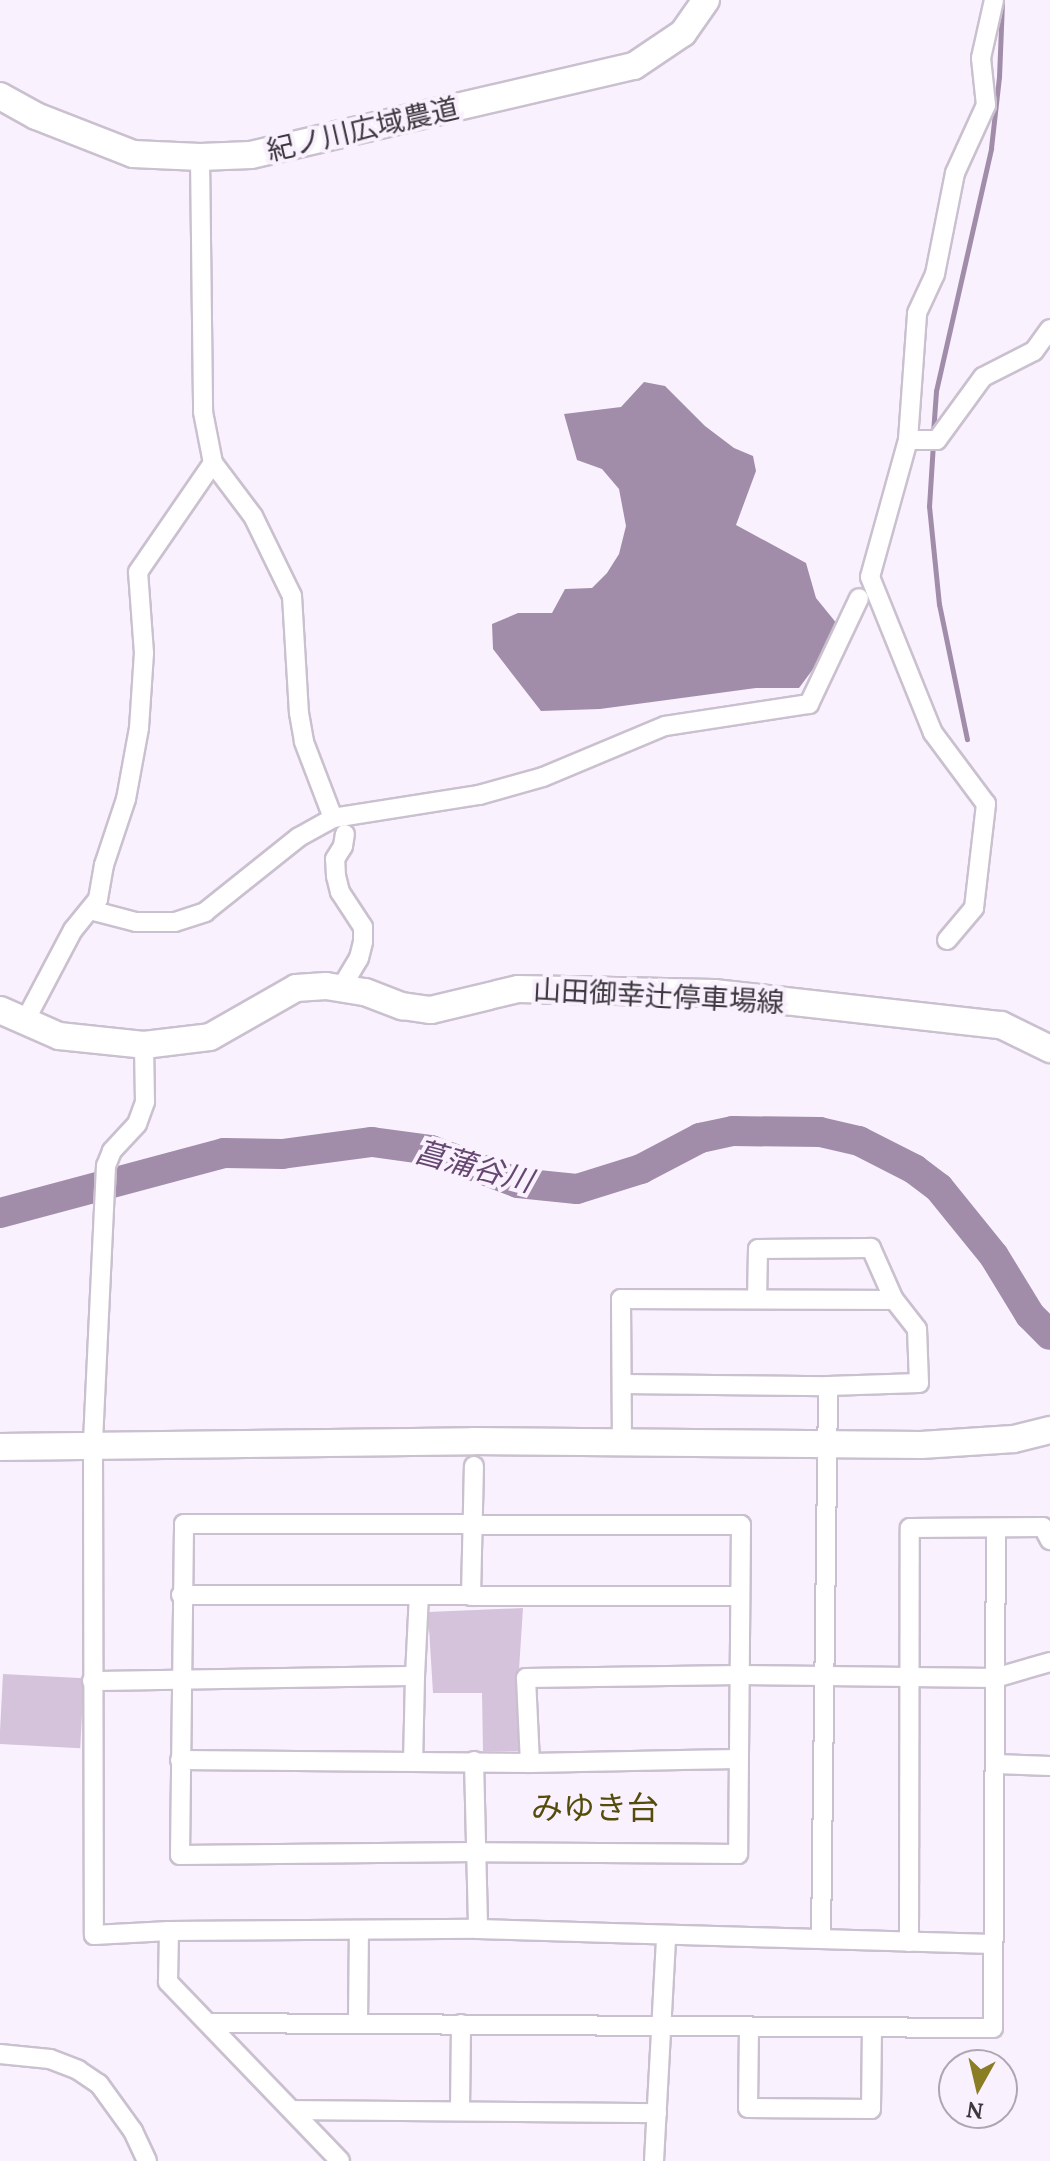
<!DOCTYPE html>
<meta charset="utf-8">
<style>
body{margin:0}
#map{position:relative;width:1050px;height:2161px;overflow:hidden;background:#faf1fe;font-family:Lora,"Noto Sans JP",serif}
div>[style]{position:absolute}
.green>*{inset:0;background:#d5c3dc;transform-origin:0 0}
.water>*{inset:0;background:#a18da9}
.stream>*{height:5px;margin:-2.5px;padding:0 2.5px;transform-origin:2.5px;border-radius:2.5px;background:#a18da9}
.river>*{height:30px;margin:-15px;padding:0 15px;transform-origin:15px;border-radius:15px;background:#a18da9}
.roads{filter:drop-shadow(2px 0 #cac0cf) drop-shadow(-2px 0 #cac0cf) drop-shadow(0 2px #cac0cf) drop-shadow(0 -2px #cac0cf)}
.street>*{height:18px;margin:-9px;padding:0 9px;transform-origin:9px;border-radius:9px;background:#fff}
.secondary>*{height:26px;margin:-13px;padding:0 13px;transform-origin:13px;border-radius:13px;background:#fff}
span{translate:-50% -50%;white-space:nowrap;text-align:center;line-height:1.15;-webkit-text-stroke:8px #faf1fe;paint-order:stroke}
.street-label{font-size:28px;color:#3d393f}
.water-label{font-size:30px;color:#654771;font-style:italic}
.quarter-label{font-size:32px;color:#554c0c}
.north{position:absolute;left:938px;top:2049px;width:80px;height:80px;box-sizing:border-box;background:#faf1fe;border:2px solid #aea7b2;border-radius:50%;rotate:188deg;font-size:22px;font-weight:700;line-height:32px;text-align:center;color:#3d393f}
.north::after{content:'';display:block;margin:auto;width:28px;height:36px;background:#8a7d23;clip-path:polygon(50% 0,100% 100%,50% 72%,0 100%)}
</style>
<div id="map">
<div class="green">
<div style="clip-path:polygon(523px 1608px,518px 1685px,521px 1751px,483px 1751px,482px 1693px,433px 1693px,428px 1612px)"></div>
<div style="left:3px;top:1674px;width:81px;height:70px;rotate:3deg"></div>
</div>
<div class="water">
<div style="clip-path:polygon(644px 382px,665px 386px,705px 426px,734px 448px,753px 456px,756px 471px,736px 525px,806px 563px,816px 598px,842px 630px,799px 688px,756px 688px,600px 709px,541px 711px,493px 649px,492px 624px,518px 613px,552px 613px,565px 589px,592px 588px,607px 573px,619px 554px,626px 526px,619px 489px,602px 469px,577px 460px,564px 414px,621px 407px)"></div>
</div>
<div class="stream">
<div style="left:933px;top:433px;width:42px;rotate:-85.9deg"></div>
<div style="left:936px;top:391px;width:249px;rotate:-77.2deg"></div>
<div style="left:991px;top:148px;width:71px;rotate:-83.6deg"></div>
<div style="left:999px;top:77px;width:75px;rotate:-87.7deg"></div>
<div style="left:933px;top:443px;width:63px;rotate:93.6deg"></div>
<div style="left:929px;top:506px;width:99px;rotate:84.2deg"></div>
<div style="left:939px;top:604px;width:138px;rotate:78.3deg"></div>
</div>
<div class="river">
<div style="left:0;top:1213px;width:232px;rotate:-15deg"></div>
<div style="left:224px;top:1153px;width:58px;rotate:1deg"></div>
<div style="left:282px;top:1154px;width:91px;rotate:-7.6deg"></div>
<div style="left:372px;top:1142px;width:60px;rotate:7.7deg"></div>
<div style="left:431px;top:1150px;width:93px;rotate:20.8deg"></div>
<div style="left:518px;top:1183px;width:59px;rotate:5.8deg"></div>
<div style="left:577px;top:1189px;width:67px;rotate:-17.4deg"></div>
<div style="left:641px;top:1169px;width:67px;rotate:-27.7deg"></div>
<div style="left:700px;top:1138px;width:34px;rotate:-12deg"></div>
<div style="left:733px;top:1131px;width:87px;rotate:0.7deg"></div>
<div style="left:820px;top:1132px;width:40px;rotate:13deg"></div>
<div style="left:859px;top:1141px;width:62px;rotate:27deg"></div>
<div style="left:914px;top:1169px;width:31px;rotate:37deg"></div>
<div style="left:939px;top:1188px;width:87px;rotate:51deg"></div>
<div style="left:994px;top:1256px;width:69px;rotate:58.6deg"></div>
<div style="left:1030px;top:1315px;width:28px;rotate:45deg"></div>
</div>
<div class="roads">
<div class="street">
<div style="left:200px;top:157px;width:255px;rotate:89.3deg"></div>
<div style="left:203px;top:412px;width:52px;rotate:78.9deg"></div>
<div style="left:213px;top:463px;width:66px;rotate:53deg"></div>
<div style="left:253px;top:516px;width:89px;rotate:64deg"></div>
<div style="left:292px;top:596px;width:117px;rotate:86.6deg"></div>
<div style="left:299px;top:713px;width:29px;rotate:80deg"></div>
<div style="left:304px;top:742px;width:81px;rotate:69.1deg"></div>
<div style="left:908px;top:440px;width:29px"></div>
<div style="left:937px;top:440px;width:78px;rotate:-53.9deg"></div>
<div style="left:983px;top:377px;width:57px;rotate:-27deg"></div>
<div style="left:1034px;top:351px;width:27px;rotate:-54deg"></div>
<div style="left:90px;top:910px;width:48px;rotate:14.6deg"></div>
<div style="left:136px;top:922px;width:39px"></div>
<div style="left:175px;top:922px;width:32px;rotate:-18deg"></div>
<div style="left:205px;top:912px;width:120px;rotate:-38.6deg"></div>
<div style="left:299px;top:837px;width:39px;rotate:-29deg"></div>
<div style="left:333px;top:818px;width:148px;rotate:-9deg"></div>
<div style="left:479px;top:795px;width:66px;rotate:-15.7deg"></div>
<div style="left:543px;top:777px;width:132px;rotate:-22.7deg"></div>
<div style="left:665px;top:726px;width:146px;rotate:-8.7deg"></div>
<div style="left:809px;top:704px;width:117px;rotate:-64.7deg"></div>
<div style="left:947px;top:940px;width:42px;rotate:-49.8deg"></div>
<div style="left:974px;top:908px;width:105px;rotate:-83.4deg"></div>
<div style="left:986px;top:804px;width:89px;rotate:-126.7deg"></div>
<div style="left:933px;top:733px;width:168px;rotate:-112deg"></div>
<div style="left:870px;top:577px;width:142px;rotate:-74.5deg"></div>
<div style="left:908px;top:440px;width:127px;rotate:-85.9deg"></div>
<div style="left:917px;top:313px;width:43px;rotate:-65.2deg"></div>
<div style="left:935px;top:274px;width:103px;rotate:-78.8deg"></div>
<div style="left:955px;top:173px;width:75px;rotate:-65.5deg"></div>
<div style="left:986px;top:105px;width:47px;rotate:-96.1deg"></div>
<div style="left:981px;top:58px;width:59px;rotate:-77.4deg"></div>
<div style="left:341px;top:988px;width:35px;rotate:-59deg"></div>
<div style="left:359px;top:958px;width:16px;rotate:-76deg"></div>
<div style="left:363px;top:942px;width:15px;rotate:-90deg"></div>
<div style="left:363px;top:927px;width:42px;rotate:-123.3deg"></div>
<div style="left:340px;top:892px;width:16px;rotate:-104deg"></div>
<div style="left:336px;top:876px;width:17px;rotate:-93deg"></div>
<div style="left:335px;top:859px;width:15px;rotate:-58deg"></div>
<div style="left:343px;top:846px;width:12px;rotate:-81deg"></div>
<div style="left:26px;top:1019px;width:101px;rotate:-62.2deg"></div>
<div style="left:73px;top:930px;width:40px;rotate:-51deg"></div>
<div style="left:98px;top:899px;width:35px;rotate:-80deg"></div>
<div style="left:104px;top:865px;width:70px;rotate:-71.6deg"></div>
<div style="left:126px;top:799px;width:72px;rotate:-79.6deg"></div>
<div style="left:139px;top:728px;width:75px;rotate:-86.2deg"></div>
<div style="left:144px;top:653px;width:81px;rotate:-94.2deg"></div>
<div style="left:138px;top:572px;width:132px;rotate:-55.5deg"></div>
<div style="left:144px;top:1045px;width:57px;rotate:89deg"></div>
<div style="left:145px;top:1102px;width:23px;rotate:110deg"></div>
<div style="left:137px;top:1124px;width:37px;rotate:133deg"></div>
<div style="left:112px;top:1151px;width:16px;rotate:112deg"></div>
<div style="left:106px;top:1166px;width:279px;rotate:92.7deg"></div>
<div style="left:93px;top:1445px;width:490px;rotate:89.9deg"></div>
<div style="left:94px;top:1935px;width:75px;rotate:-3.1deg"></div>
<div style="left:169px;top:1931px;width:309px;rotate:-0.4deg"></div>
<div style="left:478px;top:1929px;width:515px;rotate:1.67deg"></div>
<div style="left:623px;top:1384px;width:205px;rotate:0.6deg"></div>
<div style="left:828px;top:1386px;width:91px;rotate:-1.9deg"></div>
<div style="left:919px;top:1383px;width:54px;rotate:-92.1deg"></div>
<div style="left:917px;top:1329px;width:37px;rotate:-128deg"></div>
<div style="left:894px;top:1300px;width:57px;rotate:-113.9deg"></div>
<div style="left:871px;top:1248px;width:113px;rotate:179.5deg"></div>
<div style="left:758px;top:1249px;width:50px;rotate:91.1deg"></div>
<div style="left:622px;top:1444px;width:145px;rotate:-90.4deg"></div>
<div style="left:621px;top:1299px;width:273px;rotate:0.2deg"></div>
<div style="left:184px;top:1524px;width:557px;rotate:0.1deg"></div>
<div style="left:741px;top:1525px;width:329px;rotate:90.5deg"></div>
<div style="left:738px;top:1854px;width:261px;rotate:-179.6deg"></div>
<div style="left:477px;top:1852px;width:297px;rotate:179.4deg"></div>
<div style="left:180px;top:1855px;width:331px;rotate:-89.3deg"></div>
<div style="left:181px;top:1595px;width:558px;rotate:0.1deg"></div>
<div style="left:471px;top:1596px;width:130px;rotate:-88.7deg"></div>
<div style="left:415px;top:1676px;width:81px;rotate:-87.2deg"></div>
<div style="left:92px;top:1681px;width:323px;rotate:-0.9deg"></div>
<div style="left:415px;top:1676px;width:86px;rotate:91.3deg"></div>
<div style="left:180px;top:1760px;width:350px;rotate:0.5deg"></div>
<div style="left:530px;top:1763px;width:208px;rotate:-1.1deg"></div>
<div style="left:474px;top:1761px;width:168px;rotate:88.6deg"></div>
<div style="left:530px;top:1763px;width:85px;rotate:-92.7deg"></div>
<div style="left:526px;top:1678px;width:214px;rotate:-0.8deg"></div>
<div style="left:740px;top:1675px;width:255px;rotate:0.7deg"></div>
<div style="left:995px;top:1678px;width:57px;rotate:-16.2deg"></div>
<div style="left:996px;top:1764px;width:54px;rotate:2.1deg"></div>
<div style="left:169px;top:1931px;width:51px;rotate:91.1deg"></div>
<div style="left:168px;top:1982px;width:248px;rotate:46.1deg"></div>
<div style="left:821px;top:1939px;width:553px;rotate:-89.27deg"></div>
<div style="left:909px;top:1942px;width:414px;rotate:-89.9deg"></div>
<div style="left:910px;top:1528px;width:133px;rotate:-0.4deg"></div>
<div style="left:1043px;top:1527px;width:15px;rotate:62deg"></div>
<div style="left:358px;top:2022px;width:92px;rotate:-89.4deg"></div>
<div style="left:209px;top:2023px;width:784px;rotate:0.37deg"></div>
<div style="left:993px;top:2028px;width:500px;rotate:-89.66deg"></div>
<div style="left:749px;top:2027px;width:81px;rotate:90.7deg"></div>
<div style="left:748px;top:2108px;width:123px;rotate:0.5deg"></div>
<div style="left:871px;top:2109px;width:82px;rotate:-89.3deg"></div>
<div style="left:0;top:2054px;width:50px;rotate:5.7deg"></div>
<div style="left:50px;top:2059px;width:30px;rotate:21deg"></div>
<div style="left:78px;top:2070px;width:25px;rotate:34deg"></div>
<div style="left:99px;top:2084px;width:58px;rotate:54.1deg"></div>
<div style="left:133px;top:2131px;width:33px;rotate:65deg"></div>
<div style="left:460px;top:2109px;width:85px;rotate:-89.3deg"></div>
<div style="left:293px;top:2110px;width:364px;rotate:0.5deg"></div>
<div style="left:654px;top:2161px;width:224px;rotate:-86.9deg"></div>
</div>
<div class="secondary">
<div style="left:0;top:96px;width:41px;rotate:29.1deg"></div>
<div style="left:36px;top:116px;width:104px;rotate:21.4deg"></div>
<div style="left:133px;top:154px;width:67px;rotate:2.6deg"></div>
<div style="left:200px;top:157px;width:51px;rotate:-2.2deg"></div>
<div style="left:251px;top:155px;width:393px;rotate:-13.1deg"></div>
<div style="left:634px;top:66px;width:59px;rotate:-34deg"></div>
<div style="left:683px;top:33px;width:40px;rotate:-55.1deg"></div>
<div style="left:0;top:1010px;width:64px;rotate:23.8deg"></div>
<div style="left:59px;top:1036px;width:85px;rotate:6deg"></div>
<div style="left:144px;top:1045px;width:66px;rotate:-6.9deg"></div>
<div style="left:210px;top:1037px;width:99px;rotate:-29.7deg"></div>
<div style="left:296px;top:988px;width:30px;rotate:-4deg"></div>
<div style="left:326px;top:986px;width:39px;rotate:9deg"></div>
<div style="left:365px;top:992px;width:40px;rotate:21deg"></div>
<div style="left:402px;top:1006px;width:29px;rotate:8deg"></div>
<div style="left:431px;top:1010px;width:89px;rotate:-13.6deg"></div>
<div style="left:518px;top:989px;width:196px;rotate:1.2deg"></div>
<div style="left:714px;top:993px;width:289px;rotate:6.4deg"></div>
<div style="left:1001px;top:1025px;width:55px;rotate:26.1deg"></div>
<div style="left:0;top:1447px;width:473px;rotate:-0.7deg"></div>
<div style="left:473px;top:1441px;width:448px;rotate:0.5deg"></div>
<div style="left:921px;top:1445px;width:93px;rotate:-3.7deg"></div>
<div style="left:1014px;top:1439px;width:37px;rotate:-14deg"></div>
</div>
</div>
<div class="street-label">
<span style="left:363px;top:129px;rotate:-13deg">紀ノ川広域農道</span>
<span style="left:659px;top:996px;rotate:3deg">山田御幸辻停車場線</span>
</div>
<div class="water-label">
<span style="left:474px;top:1166px;rotate:15deg">菖蒲谷川</span>
</div>
<div class="quarter-label">
<span style="left:595px;top:1808px">みゆき台</span>
</div>
<div class="north">N</div>
</div>
